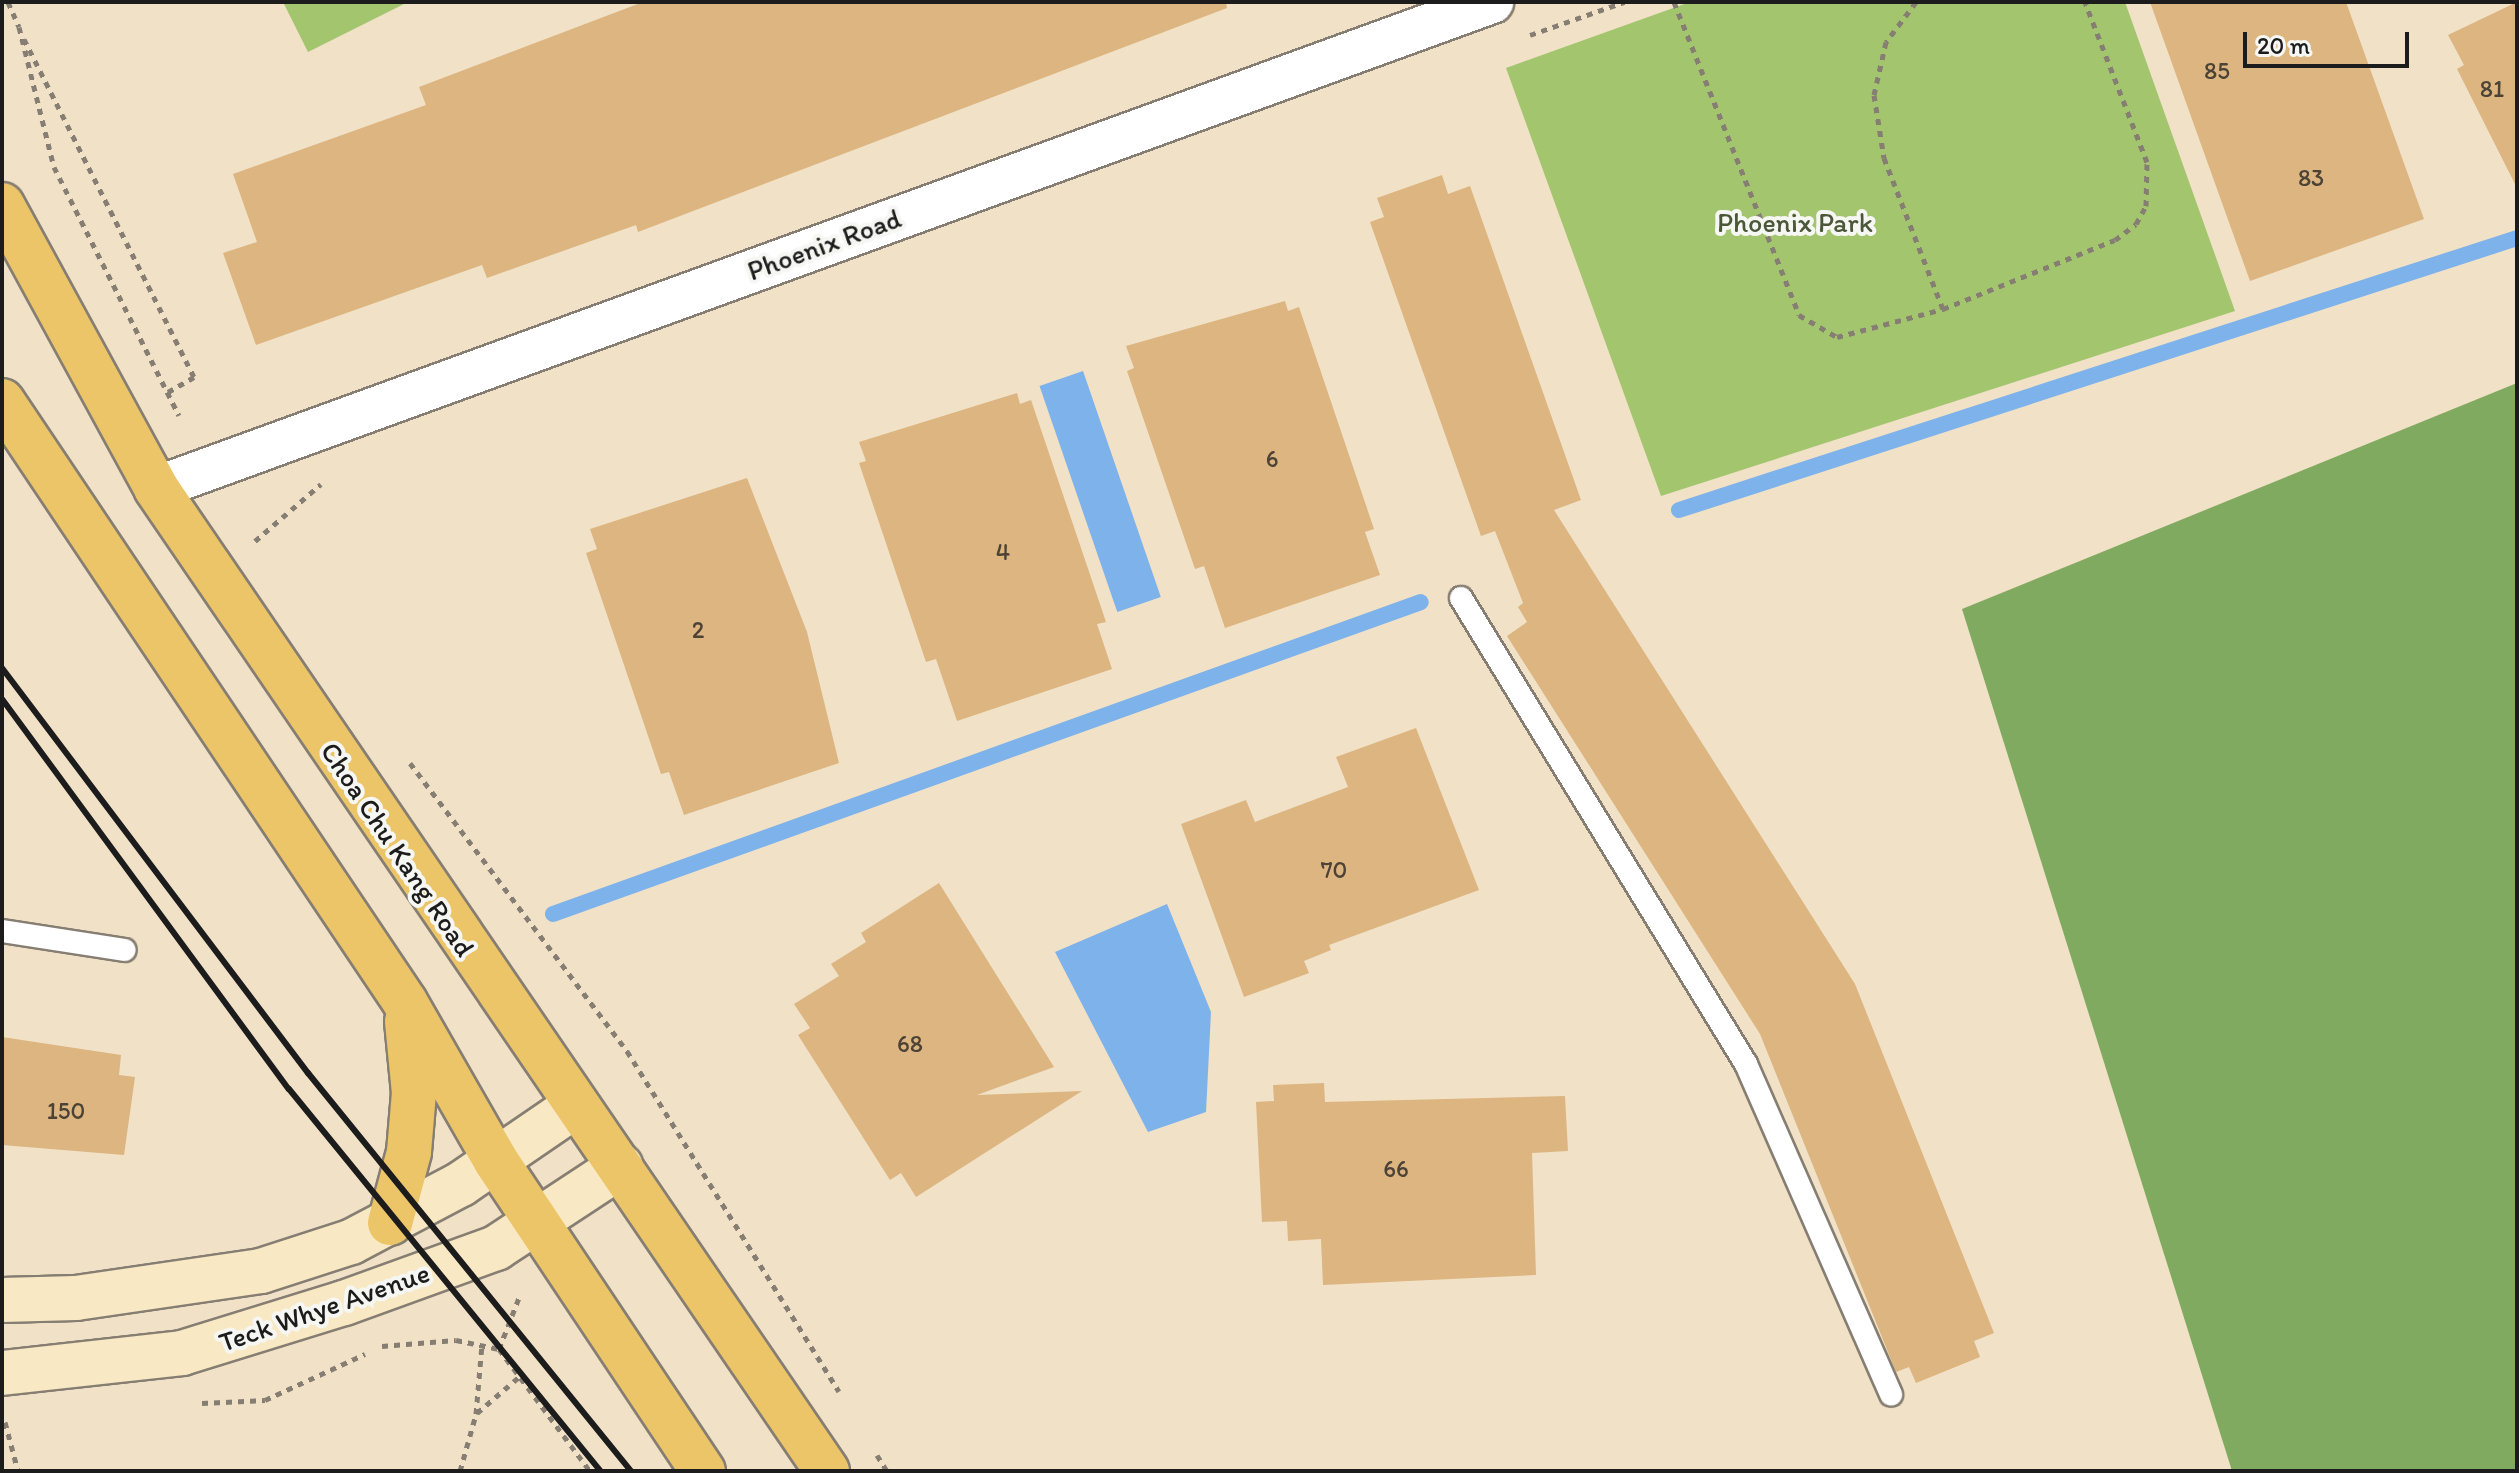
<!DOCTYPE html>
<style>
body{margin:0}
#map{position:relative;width:2519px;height:1473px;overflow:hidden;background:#f1e1c7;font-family:Itim,sans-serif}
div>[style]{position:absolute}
.green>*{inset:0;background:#a2c56e}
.forest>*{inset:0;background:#81aa61}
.water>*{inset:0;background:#7db2eb;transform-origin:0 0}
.stream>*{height:16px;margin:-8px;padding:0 8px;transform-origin:8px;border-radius:8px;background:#7db2eb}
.building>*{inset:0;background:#dcb580}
.path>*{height:5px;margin-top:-2.5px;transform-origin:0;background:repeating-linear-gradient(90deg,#867e72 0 6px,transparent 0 12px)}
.roads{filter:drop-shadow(2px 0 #867e72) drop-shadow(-2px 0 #867e72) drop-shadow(0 2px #867e72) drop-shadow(0 -2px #867e72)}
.service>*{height:22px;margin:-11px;padding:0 11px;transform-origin:11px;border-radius:11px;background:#fff}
.minor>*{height:42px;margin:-21px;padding:0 21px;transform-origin:21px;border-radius:21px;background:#fff}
.secondary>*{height:44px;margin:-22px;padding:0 22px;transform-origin:22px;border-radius:22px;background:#f8e8c3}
.primary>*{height:44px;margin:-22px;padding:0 22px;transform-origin:22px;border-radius:22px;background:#edc569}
.rail>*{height:6px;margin:-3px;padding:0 3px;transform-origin:3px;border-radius:3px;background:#1c1c1c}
span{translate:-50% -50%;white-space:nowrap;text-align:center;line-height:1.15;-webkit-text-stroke:8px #f6f6f2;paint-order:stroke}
.number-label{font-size:24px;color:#4c4235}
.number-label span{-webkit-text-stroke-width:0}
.park-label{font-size:28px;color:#4b5739}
.street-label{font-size:28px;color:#1c1c1c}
.frame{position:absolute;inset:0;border:4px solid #1c1c1c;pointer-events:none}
.scale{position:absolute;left:2243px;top:32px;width:166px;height:36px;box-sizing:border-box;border:4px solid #1c1c1c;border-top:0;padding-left:10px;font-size:24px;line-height:28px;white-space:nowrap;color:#1c1c1c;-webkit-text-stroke:6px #f6f6f2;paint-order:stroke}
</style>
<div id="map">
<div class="green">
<div style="clip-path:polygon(283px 2px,408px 2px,308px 52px)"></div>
<div style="clip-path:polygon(1690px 2px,2125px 2px,2235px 311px,1661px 496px,1506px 68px)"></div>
</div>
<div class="forest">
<div style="clip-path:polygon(2517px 383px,2517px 1471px,2232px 1471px,1962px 609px)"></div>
</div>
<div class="water">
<div style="left:1083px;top:371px;width:239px;height:46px;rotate:71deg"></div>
<div style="clip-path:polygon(1167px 904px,1211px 1012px,1206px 1112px,1148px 1132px,1055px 952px)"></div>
</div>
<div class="stream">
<div style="left:1679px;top:510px;width:881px;rotate:-17.98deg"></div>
<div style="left:553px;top:914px;width:922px;rotate:-19.77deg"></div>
</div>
<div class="building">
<div style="clip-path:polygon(643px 2px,1226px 2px,1227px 8px,638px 232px,636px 225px,487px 278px,482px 265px,256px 345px,223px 253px,257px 242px,233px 174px,426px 105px,419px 87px)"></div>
<div style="clip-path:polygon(2150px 2px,2346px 2px,2424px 219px,2250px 281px)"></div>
<div style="clip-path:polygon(2517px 2px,2517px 188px,2457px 69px,2464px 65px,2448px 35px)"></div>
<div style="clip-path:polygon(1442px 175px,1448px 194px,1470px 186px,1581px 500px,1554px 510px,1855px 984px,1994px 1333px,1974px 1341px,1980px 1357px,1916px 1383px,1909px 1367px,1896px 1372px,1760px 1034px,1507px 636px,1527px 622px,1518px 607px,1523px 603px,1495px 531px,1481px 536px,1370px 222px,1384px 217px,1377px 198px)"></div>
<div style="clip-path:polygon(1285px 301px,1288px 311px,1299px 307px,1374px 529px,1365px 532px,1380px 575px,1225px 628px,1204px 566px,1195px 569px,1127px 371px,1134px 368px,1126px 346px)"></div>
<div style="clip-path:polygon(1017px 393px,1020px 404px,1031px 400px,1106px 622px,1097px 624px,1112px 669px,957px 721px,936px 659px,926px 662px,859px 463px,866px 461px,859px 442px)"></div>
<div style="clip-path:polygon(747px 478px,807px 632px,839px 763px,684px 815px,669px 772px,661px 774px,586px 553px,597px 549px,590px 529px)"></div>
<div style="clip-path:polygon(1416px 728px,1479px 890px,1329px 945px,1331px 950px,1304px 961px,1309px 973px,1244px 997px,1181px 824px,1246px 800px,1255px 822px,1348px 787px,1336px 757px)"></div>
<div style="clip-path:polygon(939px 883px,1054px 1067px,977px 1095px,1082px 1091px,916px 1197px,901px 1173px,890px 1180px,798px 1035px,810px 1028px,794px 1004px,839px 976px,831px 964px,866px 942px,861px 933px)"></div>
<div style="clip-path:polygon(2px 1037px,121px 1055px,119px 1075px,135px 1077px,124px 1155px,2px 1145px)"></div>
<div style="clip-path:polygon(1324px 1083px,1325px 1102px,1565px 1096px,1568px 1151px,1532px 1153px,1536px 1275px,1323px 1285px,1321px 1239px,1288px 1241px,1287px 1221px,1262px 1222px,1256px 1102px,1274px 1101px,1273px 1085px)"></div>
</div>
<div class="path">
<div style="left:8px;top:2px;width:27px;rotate:66deg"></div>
<div style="left:1674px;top:2px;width:337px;rotate:68.2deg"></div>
<div style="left:1799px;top:315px;width:44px;rotate:30.1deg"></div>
<div style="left:1837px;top:337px;width:110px;rotate:-14.8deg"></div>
<div style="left:1943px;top:309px;width:185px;rotate:-21.9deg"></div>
<div style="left:2115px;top:240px;width:26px;rotate:-37deg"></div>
<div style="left:2136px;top:224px;width:21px;rotate:-61deg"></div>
<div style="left:2146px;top:206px;width:44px;rotate:-88.7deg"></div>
<div style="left:2147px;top:162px;width:172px;rotate:-111.2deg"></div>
<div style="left:1916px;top:2px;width:50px;rotate:126.9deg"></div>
<div style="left:1886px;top:42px;width:54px;rotate:102.8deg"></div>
<div style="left:1874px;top:95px;width:64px;rotate:81deg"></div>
<div style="left:1884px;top:158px;width:162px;rotate:68.7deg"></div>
<div style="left:19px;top:27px;width:144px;rotate:76deg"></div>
<div style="left:54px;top:167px;width:278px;rotate:63.3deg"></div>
<div style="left:1530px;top:35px;width:100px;rotate:-19.3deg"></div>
<div style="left:24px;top:39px;width:378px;rotate:63.3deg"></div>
<div style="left:194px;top:377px;width:30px;rotate:150deg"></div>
<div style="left:255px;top:541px;width:87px;rotate:-40.8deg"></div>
<div style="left:410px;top:763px;width:361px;rotate:53deg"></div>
<div style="left:627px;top:1051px;width:401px;rotate:58.1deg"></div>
<div style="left:382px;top:1346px;width:74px;rotate:-4.6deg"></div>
<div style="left:456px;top:1340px;width:44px;rotate:11.8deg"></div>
<div style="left:499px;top:1349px;width:152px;rotate:53.3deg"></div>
<div style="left:499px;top:1349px;width:58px;rotate:-68.7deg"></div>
<div style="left:202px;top:1403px;width:63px;rotate:-2.7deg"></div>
<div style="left:265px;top:1400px;width:110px;rotate:-24.7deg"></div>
<div style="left:477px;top:1413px;width:57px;rotate:-40.7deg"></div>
<div style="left:5px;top:1422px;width:51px;rotate:75.1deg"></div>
<div style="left:877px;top:1455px;width:19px;rotate:58deg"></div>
<div style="left:460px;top:1471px;width:59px;rotate:-74.3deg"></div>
<div style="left:476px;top:1414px;width:70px;rotate:-85.1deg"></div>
</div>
<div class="roads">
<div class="service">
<div style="left:1461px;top:598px;width:546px;rotate:58.55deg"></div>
<div style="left:1746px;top:1064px;width:361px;rotate:66.3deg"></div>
<div style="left:2px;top:931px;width:124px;rotate:8.8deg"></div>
</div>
<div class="minor">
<div style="left:156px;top:488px;width:1422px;rotate:-19.99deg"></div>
</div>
<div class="secondary">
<div style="left:2px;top:1300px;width:74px;rotate:-1.5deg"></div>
<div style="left:76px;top:1298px;width:187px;rotate:-8.3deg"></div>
<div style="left:261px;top:1271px;width:95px;rotate:-17.9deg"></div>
<div style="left:351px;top:1242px;width:124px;rotate:-27.8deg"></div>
<div style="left:461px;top:1184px;width:138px;rotate:-34.4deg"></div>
<div style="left:2px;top:1373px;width:181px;rotate:-6.3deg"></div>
<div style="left:182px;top:1353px;width:170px;rotate:-17.2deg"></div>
<div style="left:344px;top:1303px;width:162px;rotate:-19.9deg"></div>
<div style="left:496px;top:1248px;width:149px;rotate:-33.3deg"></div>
</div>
<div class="primary">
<div style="left:2px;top:205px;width:322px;rotate:61.4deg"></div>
<div style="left:156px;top:488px;width:1190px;rotate:55.68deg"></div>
<div style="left:2px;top:401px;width:724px;rotate:56.16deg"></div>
<div style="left:405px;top:1002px;width:183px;rotate:60.2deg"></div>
<div style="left:496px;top:1161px;width:373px;rotate:56.3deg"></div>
<div style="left:390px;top:1223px;width:73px;rotate:-75deg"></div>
<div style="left:409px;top:1152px;width:59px;rotate:-85.2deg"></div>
<div style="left:414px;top:1093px;width:72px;rotate:-95.6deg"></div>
</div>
</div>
<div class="rail">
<div style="left:2px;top:668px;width:508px;rotate:52.93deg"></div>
<div style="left:308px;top:1073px;width:513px;rotate:50.94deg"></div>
<div style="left:2px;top:699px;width:484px;rotate:53.7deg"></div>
<div style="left:289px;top:1089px;width:493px;rotate:50.8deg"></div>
</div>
<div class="number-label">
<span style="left:2217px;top:71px">85</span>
<span style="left:2492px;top:89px">81</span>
<span style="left:2311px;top:178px">83</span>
<span style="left:1272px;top:459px">6</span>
<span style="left:1003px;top:552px">4</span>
<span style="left:698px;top:630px">2</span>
<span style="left:1334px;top:870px">70</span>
<span style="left:910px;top:1044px">68</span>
<span style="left:66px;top:1111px">150</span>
<span style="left:1396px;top:1169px">66</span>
</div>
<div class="park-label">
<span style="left:1795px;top:222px">Phoenix Park</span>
</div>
<div class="street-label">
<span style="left:824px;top:244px;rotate:-20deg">Phoenix Road</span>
<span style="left:398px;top:849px;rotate:56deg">Choa Chu Kang Road</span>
<span style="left:324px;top:1307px;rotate:-19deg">Teck Whye Avenue</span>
</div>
<div class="frame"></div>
<div class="scale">20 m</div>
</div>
